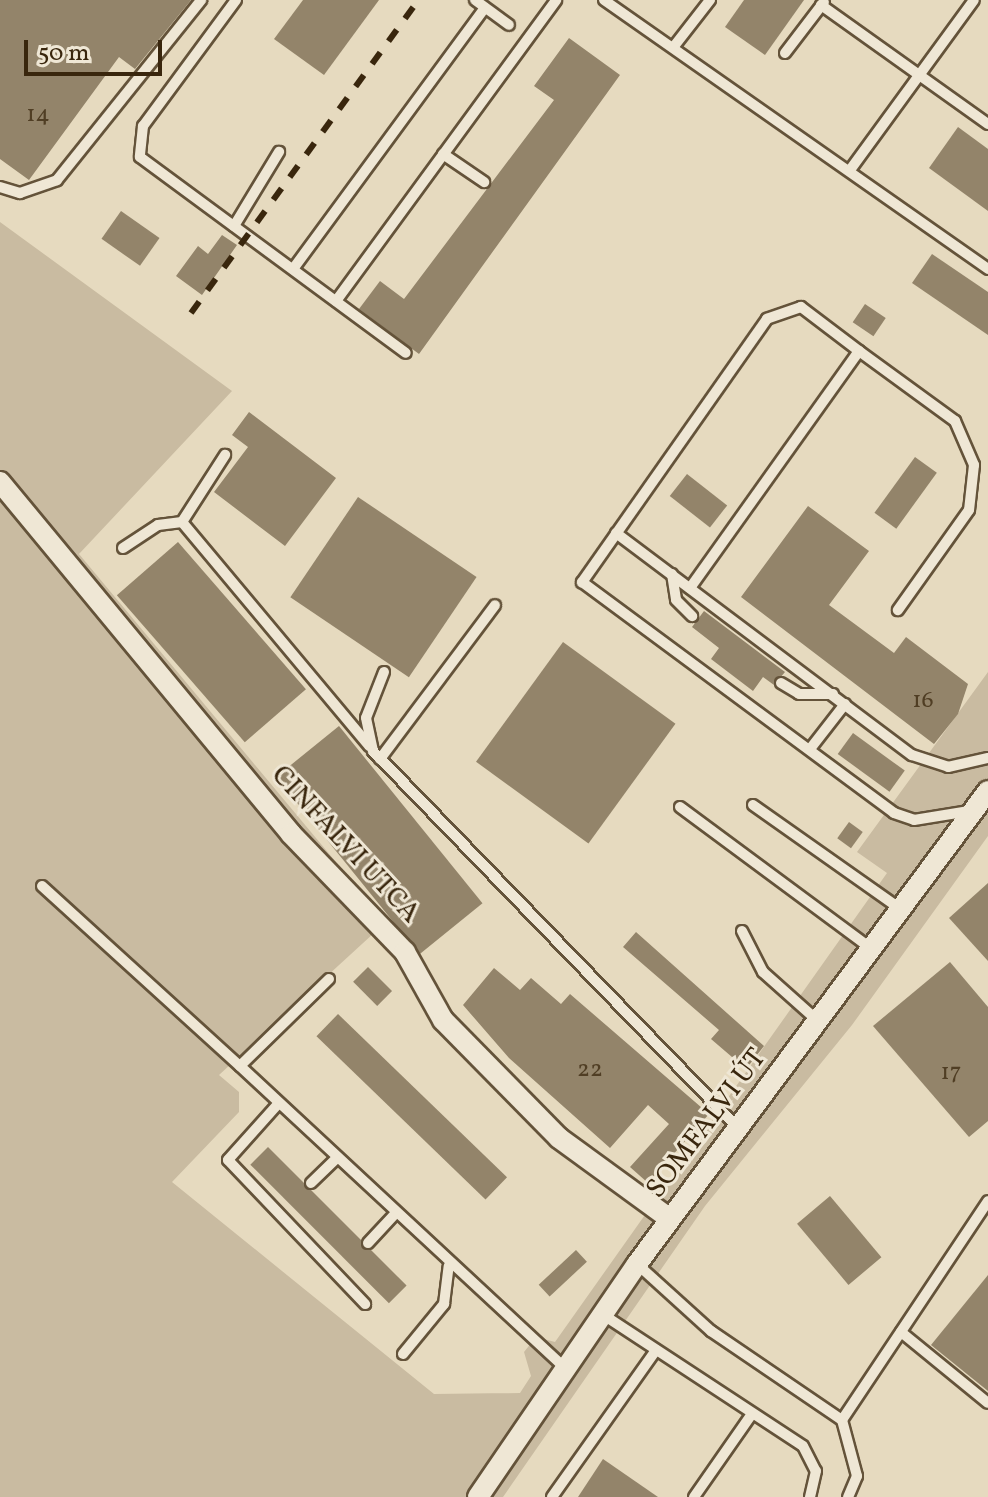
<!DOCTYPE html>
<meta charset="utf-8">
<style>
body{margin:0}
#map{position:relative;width:988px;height:1497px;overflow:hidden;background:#e6dabf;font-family:Vollkorn,serif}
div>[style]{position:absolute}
.green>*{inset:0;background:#c9bba1}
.building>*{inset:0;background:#93846a;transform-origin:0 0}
.roads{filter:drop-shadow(2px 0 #64533a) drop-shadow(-2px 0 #64533a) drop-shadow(0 2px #64533a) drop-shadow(0 -2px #64533a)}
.service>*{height:10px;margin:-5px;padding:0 5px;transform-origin:5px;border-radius:5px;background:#efe7d5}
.minor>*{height:20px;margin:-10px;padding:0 10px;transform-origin:10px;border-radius:10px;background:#efe7d5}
.rail>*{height:6px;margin-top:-3px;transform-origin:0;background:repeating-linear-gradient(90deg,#39260d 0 14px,transparent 0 28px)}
span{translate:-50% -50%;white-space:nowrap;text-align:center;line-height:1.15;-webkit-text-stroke:6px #efe7d5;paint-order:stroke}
.number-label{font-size:24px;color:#503e24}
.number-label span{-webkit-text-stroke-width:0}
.street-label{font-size:28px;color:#39260d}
.scale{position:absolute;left:24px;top:40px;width:138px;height:36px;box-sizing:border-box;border:4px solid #39260d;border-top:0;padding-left:10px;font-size:24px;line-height:28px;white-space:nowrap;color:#39260d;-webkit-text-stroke:6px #efe7d5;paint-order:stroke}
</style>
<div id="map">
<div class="green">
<div style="clip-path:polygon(0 222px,232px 391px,79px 554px,386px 922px,219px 1075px,239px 1092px,239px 1112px,172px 1182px,434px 1394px,520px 1393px,531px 1376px,524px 1352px,536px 1337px,555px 1342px,887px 873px,857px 852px,988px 672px,988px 836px,852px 1025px,705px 1206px,503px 1497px,0 1497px)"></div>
</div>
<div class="building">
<div style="clip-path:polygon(0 0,191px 0,135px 69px,119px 57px,29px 180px,0 159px)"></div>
<div style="clip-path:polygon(303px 0,379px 0,324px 75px,274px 39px)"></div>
<div style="clip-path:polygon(744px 0,804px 0,765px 55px,725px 27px)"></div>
<div style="clip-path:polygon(569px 38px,620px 75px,419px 354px,359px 309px,380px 281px,404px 299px,554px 100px,534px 86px)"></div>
<div style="clip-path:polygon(958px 127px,988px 149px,988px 211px,929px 168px)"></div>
<div style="left:121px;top:211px;width:47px;height:34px;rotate:35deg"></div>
<div style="clip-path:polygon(222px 235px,237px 245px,202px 295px,176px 276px,198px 246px,208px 254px)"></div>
<div style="clip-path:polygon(932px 254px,988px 292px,988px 335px,912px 283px)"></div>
<div style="left:865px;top:304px;width:25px;height:22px;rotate:34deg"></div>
<div style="clip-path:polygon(249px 412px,336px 478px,285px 546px,214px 492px,248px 447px,232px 435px)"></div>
<div style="left:915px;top:457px;width:27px;height:69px;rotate:36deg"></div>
<div style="left:687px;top:474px;width:51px;height:28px;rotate:38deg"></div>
<div style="left:358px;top:497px;width:143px;height:121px;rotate:34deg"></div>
<div style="clip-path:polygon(808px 506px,869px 551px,829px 605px,894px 653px,906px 637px,968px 684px,958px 714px,934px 744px,741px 597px)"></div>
<div style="left:178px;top:542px;width:195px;height:81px;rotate:49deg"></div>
<div style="clip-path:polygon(704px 611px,785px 672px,774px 685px,763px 677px,753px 691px,711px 659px,719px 648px,692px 627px)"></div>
<div style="left:563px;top:642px;width:139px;height:148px;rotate:36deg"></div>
<div style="left:339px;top:726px;width:228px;height:81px;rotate:51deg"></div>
<div style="left:853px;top:733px;width:64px;height:26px;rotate:36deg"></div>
<div style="left:849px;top:822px;width:17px;height:20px;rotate:36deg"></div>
<div style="clip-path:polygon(988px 883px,988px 961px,949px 918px)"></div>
<div style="clip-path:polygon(636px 932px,764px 1046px,746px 1069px,711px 1039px,719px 1030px,623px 947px)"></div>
<div style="clip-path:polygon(950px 962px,988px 1007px,988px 1121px,969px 1137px,873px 1026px)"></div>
<div style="left:368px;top:967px;width:34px;height:21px;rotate:45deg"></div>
<div style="clip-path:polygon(494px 968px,520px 990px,531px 978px,561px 1004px,570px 994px,709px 1114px,648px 1183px,630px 1167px,669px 1124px,648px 1105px,610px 1148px,509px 1058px,463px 1005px)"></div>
<div style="left:338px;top:1014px;width:235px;height:31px;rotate:44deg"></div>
<div style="left:268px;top:1147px;width:196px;height:25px;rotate:45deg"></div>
<div style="left:830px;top:1196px;width:80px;height:43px;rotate:50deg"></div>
<div style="left:576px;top:1250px;width:16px;height:51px;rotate:47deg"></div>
<div style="clip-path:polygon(988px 1275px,988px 1391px,931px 1345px)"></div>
<div style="clip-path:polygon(603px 1459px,658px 1497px,578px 1497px)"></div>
</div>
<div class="roads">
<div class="service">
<div style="left:236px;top:0;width:157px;rotate:126.4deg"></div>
<div style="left:143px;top:126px;width:31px;rotate:96deg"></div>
<div style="left:140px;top:157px;width:330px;rotate:36.4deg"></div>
<div style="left:475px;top:0;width:42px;rotate:36.3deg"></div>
<div style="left:604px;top:0;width:469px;rotate:35deg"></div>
<div style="left:821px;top:5px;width:205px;rotate:35.5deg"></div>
<div style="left:675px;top:45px;width:57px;rotate:-52.1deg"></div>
<div style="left:785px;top:53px;width:64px;rotate:-52.6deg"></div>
<div style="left:443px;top:154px;width:50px;rotate:34.3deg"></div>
<div style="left:850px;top:170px;width:210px;rotate:-53.9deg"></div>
<div style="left:0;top:187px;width:21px;rotate:17deg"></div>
<div style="left:20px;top:193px;width:39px;rotate:-19deg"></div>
<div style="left:57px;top:180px;width:231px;rotate:-51.3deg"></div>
<div style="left:234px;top:226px;width:87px;rotate:-58.7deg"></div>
<div style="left:293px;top:269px;width:324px;rotate:-53.7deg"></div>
<div style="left:336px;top:301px;width:373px;rotate:-53.8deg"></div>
<div style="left:859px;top:351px;width:73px;rotate:-142.8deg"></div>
<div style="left:801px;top:307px;width:36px;rotate:161deg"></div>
<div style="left:767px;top:319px;width:322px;rotate:125.1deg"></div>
<div style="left:582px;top:582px;width:388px;rotate:36.5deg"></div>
<div style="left:894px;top:813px;width:21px;rotate:19deg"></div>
<div style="left:914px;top:820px;width:56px;rotate:-9.3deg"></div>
<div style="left:182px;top:522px;width:80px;rotate:-57.3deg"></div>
<div style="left:616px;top:533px;width:370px;rotate:36.9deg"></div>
<div style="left:912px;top:755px;width:38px;rotate:18deg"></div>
<div style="left:948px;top:767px;width:41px;rotate:-12.7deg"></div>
<div style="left:123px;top:548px;width:42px;rotate:-33.3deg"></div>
<div style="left:158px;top:525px;width:24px;rotate:-7deg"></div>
<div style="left:182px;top:522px;width:292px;rotate:50.1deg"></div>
<div style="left:672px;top:574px;width:26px;rotate:81deg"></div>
<div style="left:676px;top:600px;width:23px;rotate:45deg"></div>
<div style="left:690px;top:588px;width:291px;rotate:-54.5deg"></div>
<div style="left:859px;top:351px;width:119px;rotate:36.1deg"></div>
<div style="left:955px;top:421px;width:48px;rotate:66.6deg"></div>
<div style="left:974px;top:465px;width:45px;rotate:96.3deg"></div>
<div style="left:969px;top:510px;width:123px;rotate:125.4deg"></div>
<div style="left:384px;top:672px;width:49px;rotate:111.4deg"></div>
<div style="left:366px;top:718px;width:34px;rotate:78deg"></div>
<div style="left:373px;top:751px;width:526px;rotate:45.92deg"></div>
<div style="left:781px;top:683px;width:21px;rotate:31deg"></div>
<div style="left:799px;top:694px;width:34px"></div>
<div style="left:810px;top:749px;width:57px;rotate:-52.1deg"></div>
<div style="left:380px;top:759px;width:192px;rotate:-53.2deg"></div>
<div style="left:753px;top:805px;width:182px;rotate:35.2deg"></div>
<div style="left:680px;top:807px;width:239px;rotate:36.5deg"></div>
<div style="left:42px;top:886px;width:268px;rotate:42.3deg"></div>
<div style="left:742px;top:931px;width:46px;rotate:62.9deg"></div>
<div style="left:763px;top:972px;width:74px;rotate:41.7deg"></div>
<div style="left:329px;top:979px;width:124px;rotate:135.7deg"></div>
<div style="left:240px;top:1066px;width:445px;rotate:42.9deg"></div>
<div style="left:278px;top:1104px;width:75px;rotate:131.8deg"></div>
<div style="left:228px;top:1160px;width:199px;rotate:46.4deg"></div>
<div style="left:311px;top:1183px;width:35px;rotate:-44deg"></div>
<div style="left:368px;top:1243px;width:38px;rotate:-47deg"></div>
<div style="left:637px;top:1264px;width:100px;rotate:42.2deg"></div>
<div style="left:711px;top:1331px;width:158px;rotate:34.2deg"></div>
<div style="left:842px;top:1420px;width:263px;rotate:-56.3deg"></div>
<div style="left:602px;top:1314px;width:240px;rotate:33.3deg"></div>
<div style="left:803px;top:1446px;width:28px;rotate:63deg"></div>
<div style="left:816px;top:1471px;width:27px;rotate:103deg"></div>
<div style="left:901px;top:1332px;width:112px;rotate:39.2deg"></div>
<div style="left:403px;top:1354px;width:65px;rotate:-50.6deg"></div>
<div style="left:444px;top:1304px;width:38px;rotate:-83deg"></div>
<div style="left:842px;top:1420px;width:58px;rotate:75deg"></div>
<div style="left:857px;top:1476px;width:23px;rotate:113deg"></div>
<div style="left:552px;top:1497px;width:180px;rotate:-54.7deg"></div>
<div style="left:694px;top:1497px;width:101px;rotate:-55.1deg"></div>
</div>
<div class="minor">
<div style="left:0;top:482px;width:457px;rotate:50.4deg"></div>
<div style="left:291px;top:834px;width:164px;rotate:46deg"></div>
<div style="left:405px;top:952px;width:78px;rotate:60.8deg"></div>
<div style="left:443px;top:1020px;width:165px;rotate:45.5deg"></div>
<div style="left:559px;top:1138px;width:137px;rotate:36.1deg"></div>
<div style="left:478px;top:1497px;width:282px;rotate:-55.7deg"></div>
<div style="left:637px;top:1264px;width:589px;rotate:-53.42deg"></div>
</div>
</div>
<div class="rail">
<div style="left:191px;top:313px;width:387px;rotate:-54deg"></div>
</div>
<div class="number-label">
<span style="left:38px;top:116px">14</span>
<span style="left:923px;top:702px">16</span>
<span style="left:590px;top:1071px">22</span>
<span style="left:951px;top:1074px">17</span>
</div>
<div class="street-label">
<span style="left:345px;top:845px;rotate:47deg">CINFALVI UTCA</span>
<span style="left:707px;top:1124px;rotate:-53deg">SOMFALVI ÚT</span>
</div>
<div class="scale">50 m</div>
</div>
